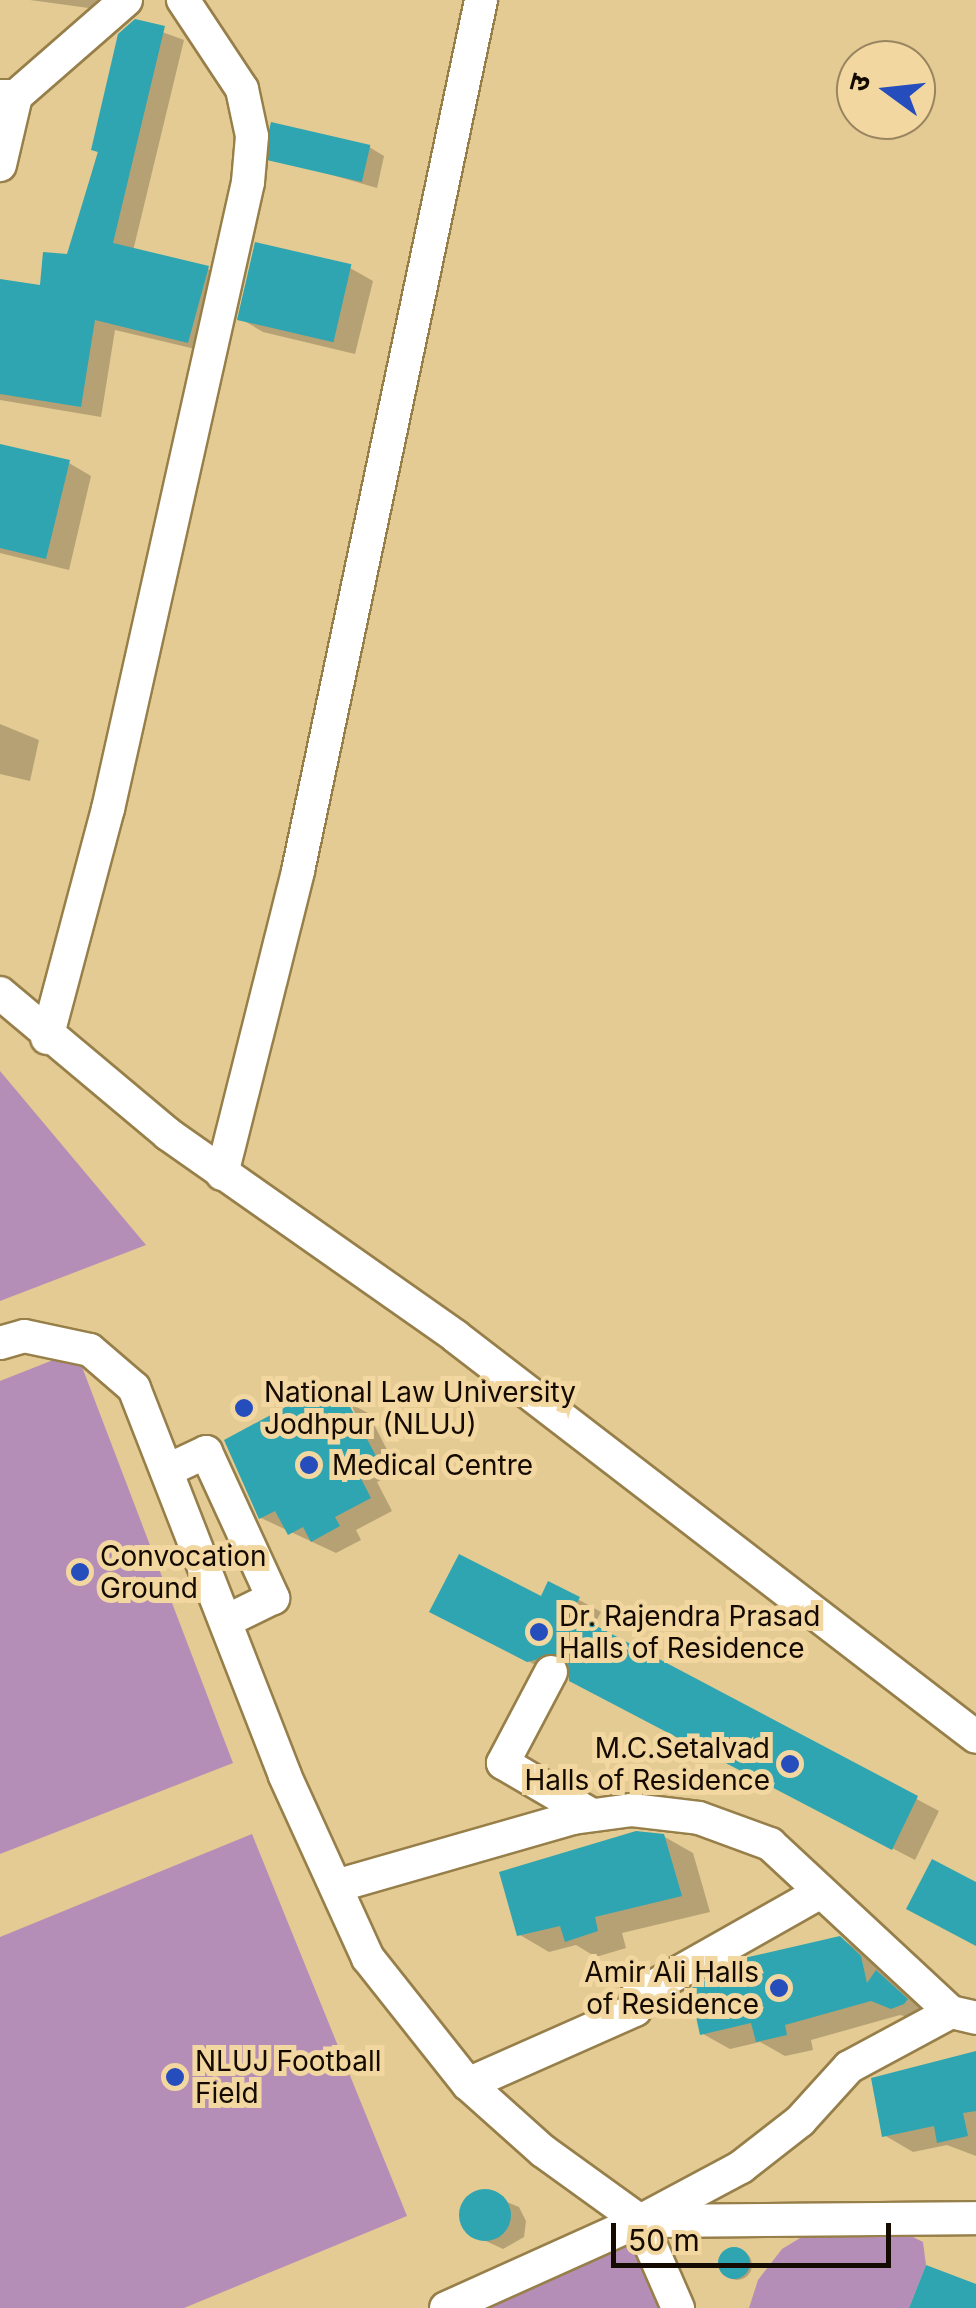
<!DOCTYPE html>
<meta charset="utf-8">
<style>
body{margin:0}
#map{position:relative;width:976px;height:2308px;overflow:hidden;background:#e4ca93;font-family:Inter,"Noto Sans Devanagari",sans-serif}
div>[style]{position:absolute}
.green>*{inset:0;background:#b58eb7}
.shadow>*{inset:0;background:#0003}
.round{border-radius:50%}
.building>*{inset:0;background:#2ea5b1;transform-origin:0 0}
.roads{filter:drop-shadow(2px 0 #977f4a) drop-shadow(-2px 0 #977f4a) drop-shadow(0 2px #977f4a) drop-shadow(0 -2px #977f4a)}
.street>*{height:32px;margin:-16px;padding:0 16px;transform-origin:16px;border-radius:16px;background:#fff}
.dots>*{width:28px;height:28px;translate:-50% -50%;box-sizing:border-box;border:5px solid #f2d7a0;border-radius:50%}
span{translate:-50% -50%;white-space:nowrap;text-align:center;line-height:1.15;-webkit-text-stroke:10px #f2d7a0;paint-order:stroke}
.poi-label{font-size:28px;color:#140a00}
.left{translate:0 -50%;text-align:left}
.right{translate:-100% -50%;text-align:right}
.north{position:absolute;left:836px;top:40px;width:100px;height:100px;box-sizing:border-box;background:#f2d7a0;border:2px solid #998560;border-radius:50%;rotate:285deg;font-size:28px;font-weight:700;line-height:40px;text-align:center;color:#140a00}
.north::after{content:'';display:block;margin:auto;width:35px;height:45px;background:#264dbc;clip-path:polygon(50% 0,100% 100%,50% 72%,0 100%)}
.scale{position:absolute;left:611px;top:2223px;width:280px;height:45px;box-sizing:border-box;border:5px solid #140a00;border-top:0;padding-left:12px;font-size:30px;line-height:35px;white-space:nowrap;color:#140a00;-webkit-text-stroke:8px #f2d7a0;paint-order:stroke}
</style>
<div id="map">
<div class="green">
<div style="clip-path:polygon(0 1071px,146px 1245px,0 1301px)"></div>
<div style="clip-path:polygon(76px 1351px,233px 1763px,0 1854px,0 1381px)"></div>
<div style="clip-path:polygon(252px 1834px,407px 2216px,184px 2308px,0 2308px,0 1937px)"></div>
<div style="clip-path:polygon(640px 2221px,678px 2308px,446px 2308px)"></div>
<div style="clip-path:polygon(889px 2225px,923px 2242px,926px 2265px,909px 2308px,749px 2308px,758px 2280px,782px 2249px,815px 2229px)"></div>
</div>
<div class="shadow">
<div style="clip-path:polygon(30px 0,97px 0,96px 9px)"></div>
<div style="clip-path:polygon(135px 22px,184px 40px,133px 251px,208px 269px,228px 280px,208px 352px,115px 330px,101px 417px,0 400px,0 281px,42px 288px,68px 256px)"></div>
<div style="clip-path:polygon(369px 147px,384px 156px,377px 188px,273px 158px)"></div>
<div style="clip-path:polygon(257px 245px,350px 268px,373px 281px,355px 354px,263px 332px,241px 319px)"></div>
<div style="clip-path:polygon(69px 463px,91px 476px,69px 570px,0 553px,0 467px)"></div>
<div style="clip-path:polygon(0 724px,39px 740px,30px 781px,0 774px)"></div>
<div style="clip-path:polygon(344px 1400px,381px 1470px,351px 1404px,368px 1413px,398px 1471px,377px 1482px,392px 1511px,356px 1530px,361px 1540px,336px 1553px,261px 1518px)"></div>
<div style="clip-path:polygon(550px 1584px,601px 1612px,593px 1627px,939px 1811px,915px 1860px,594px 1693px,571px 1668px,551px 1673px,454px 1623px,542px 1599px)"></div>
<div style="clip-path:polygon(663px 1836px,693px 1853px,710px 1912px,622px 1933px,626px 1948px,596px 1957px,576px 1945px,549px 1952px,520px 1935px)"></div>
<div style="clip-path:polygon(839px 1938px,867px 1954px,933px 2016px,926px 2021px,900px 2015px,811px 2040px,813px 2050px,785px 2056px,760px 2042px,730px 2049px,703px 2034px)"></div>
<div style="clip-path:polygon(976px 2055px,976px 2156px,947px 2145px,913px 2152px,884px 2135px)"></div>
<div style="clip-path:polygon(480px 2191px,519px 2207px,526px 2221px,524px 2237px,503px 2249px,471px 2234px,462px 2213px)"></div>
<div class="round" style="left:722px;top:2250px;width:30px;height:30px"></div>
</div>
<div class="building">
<div style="clip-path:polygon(135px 19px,165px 26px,113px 243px,209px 266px,188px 343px,95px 320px,81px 407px,0 394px,0 279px,40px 285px,43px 252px,67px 254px,98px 152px,91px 150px,118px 34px)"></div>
<div style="left:271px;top:122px;width:102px;height:38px;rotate:13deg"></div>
<div style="left:255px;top:242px;width:99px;height:80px;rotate:13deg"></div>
<div style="clip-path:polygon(0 444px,70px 460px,46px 559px,0 548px)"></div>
<div style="clip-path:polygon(319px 1389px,345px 1397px,377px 1458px,356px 1469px,371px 1498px,335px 1517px,340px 1526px,311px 1542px,303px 1527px,288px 1535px,275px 1511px,259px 1519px,224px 1440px)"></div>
<div style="clip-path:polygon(459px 1554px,541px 1596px,548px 1581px,580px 1597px,572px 1613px,918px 1796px,892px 1850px,569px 1681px,568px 1662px,559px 1654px,527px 1662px,429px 1612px)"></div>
<div style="clip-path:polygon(636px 1831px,664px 1834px,682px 1896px,595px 1917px,598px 1931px,565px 1942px,560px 1926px,517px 1936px,499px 1872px)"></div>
<div style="clip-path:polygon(932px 1859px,976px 1882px,976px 1946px,906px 1909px)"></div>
<div style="clip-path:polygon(840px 1936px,861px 1956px,867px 1983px,876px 1970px,908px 1999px,904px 2004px,891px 2009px,871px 2001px,785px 2025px,787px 2035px,756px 2042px,751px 2023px,700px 2035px,690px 1989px,744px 1958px)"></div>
<div style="clip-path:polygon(976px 2051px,976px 2111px,963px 2113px,968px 2136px,937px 2143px,934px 2126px,882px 2137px,871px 2078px)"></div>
<div class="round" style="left:459px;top:2189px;width:52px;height:52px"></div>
<div class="round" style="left:718px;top:2247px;width:32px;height:32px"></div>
<div style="clip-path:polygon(926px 2265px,976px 2284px,976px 2308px,909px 2308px)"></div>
</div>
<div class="roads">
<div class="street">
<div style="left:0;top:96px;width:16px"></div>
<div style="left:16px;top:96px;width:71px;rotate:103.1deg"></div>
<div style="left:16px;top:96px;width:146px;rotate:-41.1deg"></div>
<div style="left:0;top:993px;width:219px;rotate:40deg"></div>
<div style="left:168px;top:1134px;width:351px;rotate:35.1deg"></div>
<div style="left:455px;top:1336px;width:657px;rotate:37.58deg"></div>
<div style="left:47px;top:1038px;width:237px;rotate:-75.1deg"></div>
<div style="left:108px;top:809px;width:642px;rotate:-77.41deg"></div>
<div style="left:248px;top:182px;width:46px;rotate:-85deg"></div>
<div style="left:252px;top:136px;width:48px;rotate:-102deg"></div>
<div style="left:242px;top:89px;width:107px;rotate:-123.5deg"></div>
<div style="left:222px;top:1174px;width:312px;rotate:-75.9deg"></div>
<div style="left:298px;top:871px;width:890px;rotate:-78.13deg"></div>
<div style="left:0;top:1343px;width:25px;rotate:-16deg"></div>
<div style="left:24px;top:1336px;width:67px;rotate:12deg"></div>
<div style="left:90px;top:1350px;width:58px;rotate:40.8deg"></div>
<div style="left:134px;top:1388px;width:416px;rotate:68.7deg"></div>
<div style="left:285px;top:1776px;width:200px;rotate:65.5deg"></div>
<div style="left:368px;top:1958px;width:161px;rotate:51.6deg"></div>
<div style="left:468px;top:2084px;width:101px;rotate:41.8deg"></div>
<div style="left:543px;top:2151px;width:120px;rotate:35.8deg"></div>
<div style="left:640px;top:2221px;width:336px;rotate:-0.5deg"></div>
<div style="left:170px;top:1469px;width:40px;rotate:-25deg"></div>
<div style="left:206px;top:1452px;width:161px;rotate:65.3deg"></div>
<div style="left:273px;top:1598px;width:50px;rotate:153.9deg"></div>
<div style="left:551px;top:1672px;width:103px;rotate:117.8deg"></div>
<div style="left:503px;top:1763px;width:103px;rotate:30.3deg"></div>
<div style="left:336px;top:1886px;width:247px;rotate:-16deg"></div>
<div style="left:573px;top:1818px;width:60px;rotate:-7.7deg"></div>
<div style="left:632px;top:1810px;width:67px;rotate:6.8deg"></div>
<div style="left:699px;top:1818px;width:76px;rotate:20.1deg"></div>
<div style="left:770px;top:1844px;width:247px;rotate:42.9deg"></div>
<div style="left:951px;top:2012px;width:26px;rotate:13deg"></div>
<div style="left:468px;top:2084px;width:183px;rotate:-23.9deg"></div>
<div style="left:635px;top:2010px;width:14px;rotate:-82deg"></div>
<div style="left:637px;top:1996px;width:211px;rotate:-29.5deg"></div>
<div style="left:640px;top:2221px;width:95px;rotate:66.4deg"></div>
<div style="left:446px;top:2308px;width:213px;rotate:-24.2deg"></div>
<div style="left:640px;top:2221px;width:115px;rotate:-28.1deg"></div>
<div style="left:741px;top:2167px;width:75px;rotate:-37.9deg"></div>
<div style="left:800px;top:2121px;width:73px;rotate:-47.8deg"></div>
<div style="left:849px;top:2067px;width:116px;rotate:-28.3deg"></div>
</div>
</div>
<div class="dots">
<div style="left:244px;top:1408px;background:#264dbc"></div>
<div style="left:309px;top:1465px;background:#264dbc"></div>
<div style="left:80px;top:1572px;background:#264dbc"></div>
<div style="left:539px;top:1632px;background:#264dbc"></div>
<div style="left:790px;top:1764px;background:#264dbc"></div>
<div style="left:779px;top:1988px;background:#264dbc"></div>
<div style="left:175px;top:2077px;background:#264dbc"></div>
</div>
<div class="poi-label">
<span class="left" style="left:264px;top:1408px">National Law University<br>Jodhpur (NLUJ)</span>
<span class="left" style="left:332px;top:1465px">Medical Centre</span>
<span class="left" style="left:100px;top:1572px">Convocation<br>Ground</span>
<span class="left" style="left:559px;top:1632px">Dr. Rajendra Prasad<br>Halls of Residence</span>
<span class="right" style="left:770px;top:1764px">M.C.Setalvad<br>Halls of Residence</span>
<span class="right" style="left:759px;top:1988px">Amir Ali Halls<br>of Residence</span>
<span class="left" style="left:195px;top:2077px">NLUJ Football<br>Field</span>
</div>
<div class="north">उ</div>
<div class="scale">50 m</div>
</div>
